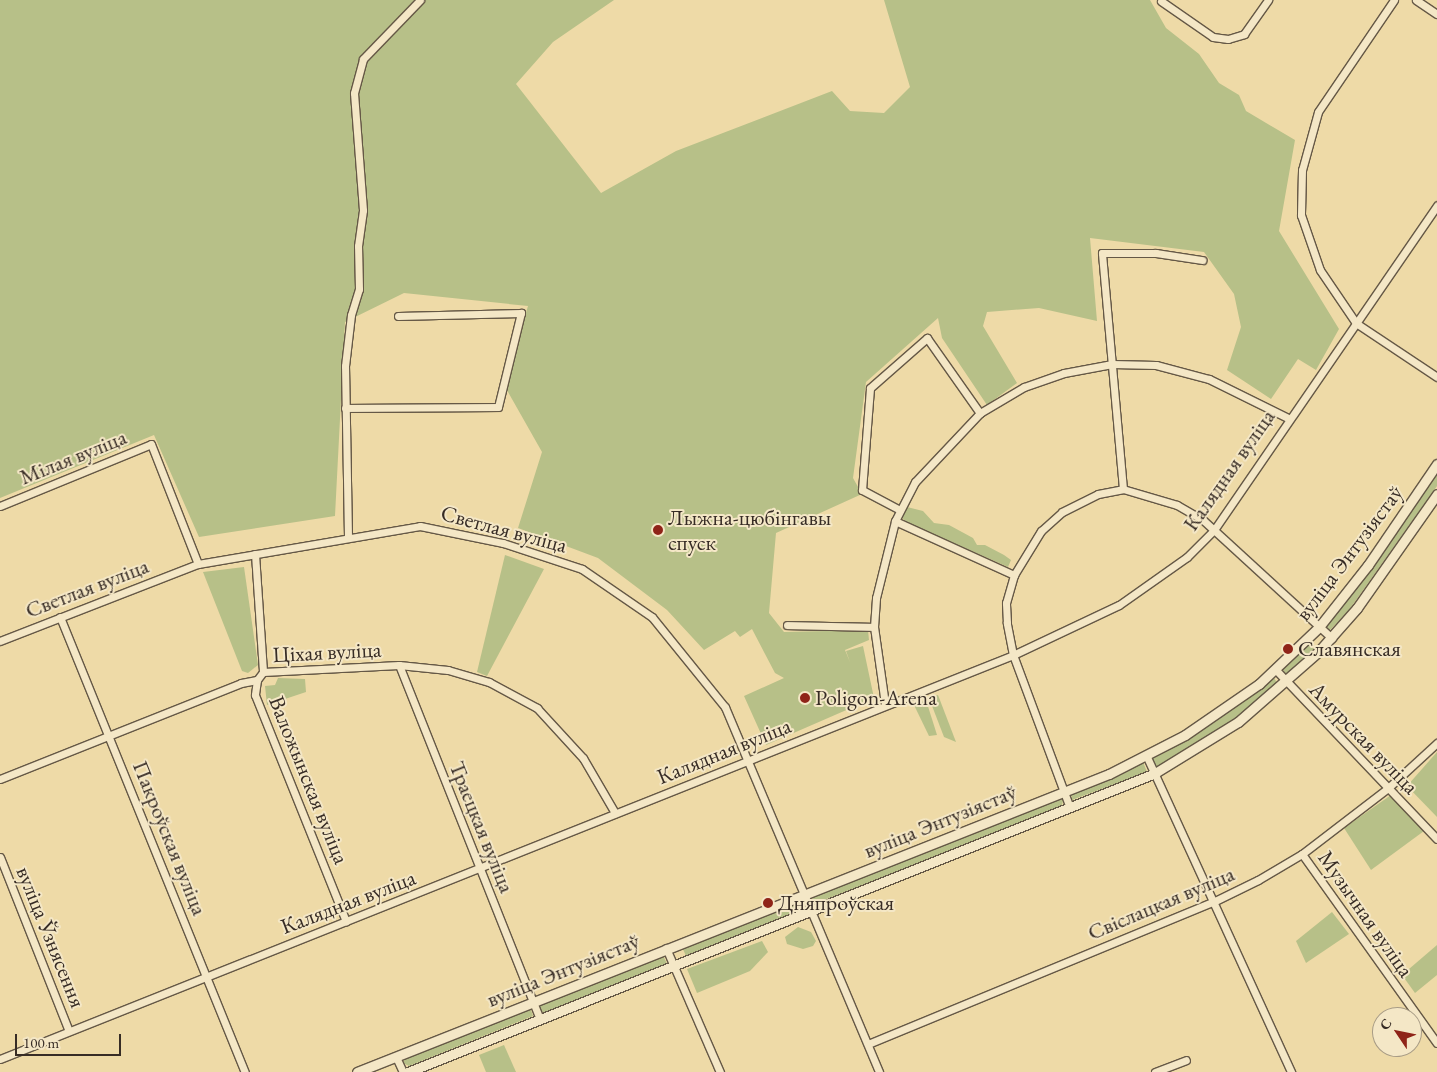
<!DOCTYPE html>
<meta charset="utf-8">
<style>
body{margin:0}
#map{position:relative;width:1437px;height:1072px;overflow:hidden;background:#eedaa7;font-family:"EB Garamond",serif}
div>[style]{position:absolute}
.green>*{inset:0;background:#b7c088}
.roads{filter:drop-shadow(1px 0 #655846) drop-shadow(-1px 0 #655846) drop-shadow(0 1px #655846) drop-shadow(0 -1px #655846)}
.minor>*{height:7px;margin:-3.5px;padding:0 3.5px;transform-origin:3.5px;border-radius:3.5px;background:#f4e7c6}
.tertiary>*{height:9px;margin:-4.5px;padding:0 4.5px;transform-origin:4.5px;border-radius:4.5px;background:#f4e7c6}
.dots>*{width:14px;height:14px;translate:-50% -50%;box-sizing:border-box;border:2px solid #f4e7c6;border-radius:50%}
span{translate:-50% -50%;white-space:nowrap;text-align:center;line-height:1.15;-webkit-text-stroke:4px #f4e7c6;paint-order:stroke}
.street-label{font-size:22px;color:#372c25}
.poi-label{font-size:22px;color:#372c25}
.left{translate:0 -50%;text-align:left}
.north{position:absolute;left:1372px;top:1007px;width:50px;height:50px;box-sizing:border-box;background:#f4e7c6;border:1px solid #a89c86;border-radius:50%;rotate:304deg;font-size:14px;font-weight:700;line-height:20px;text-align:center;color:#372c25}
.north::after{content:'';display:block;margin:auto;width:18px;height:22px;background:#8f2418;clip-path:polygon(50% 0,100% 100%,50% 72%,0 100%)}
.scale{position:absolute;left:15px;top:1034px;width:106px;height:22px;box-sizing:border-box;border:2px solid #372c25;border-top:0;padding-left:6px;font-size:15px;line-height:18px;white-space:nowrap;color:#372c25;-webkit-text-stroke:4px #f4e7c6;paint-order:stroke}
</style>
<div id="map">
<div class="green">
<div style="clip-path:polygon(0 0,614px 0,553px 42px,516px 84px,601px 193px,676px 151px,832px 91px,850px 111px,884px 113px,910px 87px,884px 0,1150px 0,1166px 28px,1199px 54px,1219px 83px,1239px 95px,1246px 111px,1295px 140px,1279px 231px,1339px 329px,1316px 370px,1298px 359px,1271px 399px,1227px 370px,1241px 327px,1234px 294px,1204px 252px,1090px 238px,1097px 321px,1039px 308px,987px 312px,983px 326px,1017px 383px,987px 405px,942px 338px,938px 318px,866px 382px,853px 478px,862px 494px,776px 533px,769px 613px,784px 632px,868px 630px,869px 640px,845px 650px,850px 662px,846px 651px,863px 646px,874px 698px,766px 745px,744px 696px,784px 678px,775px 673px,752px 629px,740px 637px,735px 631px,704px 650px,667px 610px,598px 558px,518px 528px,542px 452px,504px 385px,528px 306px,404px 293px,345px 322px,335px 516px,199px 537px,154px 435px,0 498px)"></div>
<div style="clip-path:polygon(1437px 471px,1437px 486px,1349px 610px,1329px 631px,1326px 627px)"></div>
<div style="clip-path:polygon(907px 507px,923px 511px,934px 523px,949px 525px,973px 538px,977px 545px,985px 545px,1004px 555px,1011px 560px,1008px 567px,908px 523px,902px 518px)"></div>
<div style="clip-path:polygon(505px 555px,544px 569px,487px 676px,477px 672px)"></div>
<div style="clip-path:polygon(244px 567px,258px 665px,248px 673px,242px 671px,203px 572px)"></div>
<div style="clip-path:polygon(1309px 643px,1315px 650px,1286px 676px,1283px 669px)"></div>
<div style="clip-path:polygon(278px 678px,305px 679px,306px 692px,267px 705px,265px 686px,275px 685px)"></div>
<div style="clip-path:polygon(1274px 678px,1278px 684px,1241px 715px,1156px 767px,1153px 764px,1151px 758px,1186px 740px)"></div>
<div style="clip-path:polygon(938px 695px,956px 742px,944px 737px,929px 698px)"></div>
<div style="clip-path:polygon(926px 700px,937px 735px,929px 736px,914px 705px)"></div>
<div style="clip-path:polygon(1437px 752px,1437px 817px,1407px 786px)"></div>
<div style="clip-path:polygon(1143px 762px,1147px 772px,1072px 800px,1071px 793px)"></div>
<div style="clip-path:polygon(1391px 795px,1424px 831px,1371px 870px,1344px 828px)"></div>
<div style="clip-path:polygon(1059px 797px,1063px 801px,1061px 808px,816px 903px,812px 900px,814px 894px)"></div>
<div style="clip-path:polygon(798px 902px,800px 910px,686px 956px,682px 947px)"></div>
<div style="clip-path:polygon(1332px 912px,1349px 934px,1306px 963px,1296px 941px)"></div>
<div style="clip-path:polygon(798px 927px,811px 932px,816px 941px,813px 946px,803px 949px,787px 944px,785px 937px)"></div>
<div style="clip-path:polygon(762px 941px,768px 952px,750px 971px,697px 993px,687px 969px)"></div>
<div style="clip-path:polygon(1437px 945px,1437px 975px,1415px 993px,1402px 975px)"></div>
<div style="clip-path:polygon(663px 955px,667px 964px,543px 1013px,540px 1009px,539px 1004px)"></div>
<div style="clip-path:polygon(530px 1007px,533px 1016px,409px 1066px,403px 1063px,406px 1057px)"></div>
<div style="clip-path:polygon(504px 1045px,516px 1072px,486px 1072px,479px 1055px)"></div>
</div>
<div class="roads">
<div class="minor">
<div style="left:1394px;top:0;width:135px;rotate:124.2deg"></div>
<div style="left:1318px;top:112px;width:60px;rotate:105.4deg"></div>
<div style="left:1302px;top:170px;width:45px;rotate:91.3deg"></div>
<div style="left:1301px;top:215px;width:58px;rotate:70.9deg"></div>
<div style="left:1320px;top:270px;width:64px;rotate:55.8deg"></div>
<div style="left:1356px;top:323px;width:97px;rotate:33.7deg"></div>
<div style="left:1416px;top:0;width:25px;rotate:34deg"></div>
<div style="left:1161px;top:1px;width:63px;rotate:34.7deg"></div>
<div style="left:1213px;top:37px;width:15px;rotate:8deg"></div>
<div style="left:1228px;top:39px;width:17px;rotate:-17deg"></div>
<div style="left:1244px;top:34px;width:42px;rotate:-54.8deg"></div>
<div style="left:345px;top:408px;width:153px;rotate:-0.4deg"></div>
<div style="left:498px;top:407px;width:97px;rotate:-76.3deg"></div>
<div style="left:521px;top:313px;width:123px;rotate:178.6deg"></div>
<div style="left:1123px;top:489px;width:237px;rotate:-95.1deg"></div>
<div style="left:1102px;top:253px;width:54px"></div>
<div style="left:1156px;top:253px;width:47px;rotate:8.7deg"></div>
<div style="left:0;top:506px;width:163px;rotate:-22.3deg"></div>
<div style="left:151px;top:444px;width:129px;rotate:68.6deg"></div>
<div style="left:900px;top:510px;width:43px;rotate:-152.2deg"></div>
<div style="left:862px;top:490px;width:102px;rotate:-85.5deg"></div>
<div style="left:870px;top:388px;width:76px;rotate:-41.3deg"></div>
<div style="left:927px;top:338px;width:92px;rotate:54.8deg"></div>
<div style="left:895px;top:521px;width:131px;rotate:24.4deg"></div>
<div style="left:348px;top:537px;width:171px;rotate:-91deg"></div>
<div style="left:345px;top:366px;width:51px;rotate:-83.3deg"></div>
<div style="left:351px;top:315px;width:27px;rotate:-73deg"></div>
<div style="left:359px;top:289px;width:43px;rotate:-91.3deg"></div>
<div style="left:358px;top:246px;width:36px;rotate:-82deg"></div>
<div style="left:363px;top:210px;width:117px;rotate:-94.4deg"></div>
<div style="left:354px;top:93px;width:35px;rotate:-75deg"></div>
<div style="left:363px;top:59px;width:82px;rotate:-46deg"></div>
<div style="left:255px;top:554px;width:118px;rotate:86.1deg"></div>
<div style="left:60px;top:617px;width:491px;rotate:67.9deg"></div>
<div style="left:787px;top:625px;width:87px;rotate:1.3deg"></div>
<div style="left:0;top:641px;width:212px;rotate:-21.3deg"></div>
<div style="left:198px;top:564px;width:225px;rotate:-9.7deg"></div>
<div style="left:420px;top:526px;width:85px;rotate:11.6deg"></div>
<div style="left:503px;top:543px;width:83px;rotate:18.2deg"></div>
<div style="left:582px;top:569px;width:85px;rotate:34.4deg"></div>
<div style="left:652px;top:617px;width:116px;rotate:51deg"></div>
<div style="left:725px;top:707px;width:396px;rotate:67.1deg"></div>
<div style="left:399px;top:665px;width:382px;rotate:68.3deg"></div>
<div style="left:1276px;top:670px;width:233px;rotate:46.4deg"></div>
<div style="left:257px;top:680px;width:15px;rotate:98deg"></div>
<div style="left:255px;top:695px;width:244px;rotate:68.1deg"></div>
<div style="left:885px;top:704px;width:78px;rotate:-98.1deg"></div>
<div style="left:874px;top:627px;width:29px;rotate:-86deg"></div>
<div style="left:876px;top:598px;width:79px;rotate:-76.1deg"></div>
<div style="left:895px;top:521px;width:44px;rotate:-62.9deg"></div>
<div style="left:915px;top:482px;width:95px;rotate:-46.7deg"></div>
<div style="left:980px;top:413px;width:51px;rotate:-30.6deg"></div>
<div style="left:1024px;top:387px;width:42px;rotate:-19.3deg"></div>
<div style="left:1064px;top:373px;width:49px;rotate:-10.6deg"></div>
<div style="left:1112px;top:364px;width:44px;rotate:1.3deg"></div>
<div style="left:1156px;top:365px;width:55px;rotate:14.8deg"></div>
<div style="left:1209px;top:379px;width:88px;rotate:26.3deg"></div>
<div style="left:1146px;top:755px;width:349px;rotate:65.4deg"></div>
<div style="left:0;top:779px;width:259px;rotate:-21.7deg"></div>
<div style="left:241px;top:683px;width:16px;rotate:-11deg"></div>
<div style="left:257px;top:680px;width:10px;rotate:-53deg"></div>
<div style="left:263px;top:672px;width:136px;rotate:-2.9deg"></div>
<div style="left:399px;top:665px;width:49px;rotate:5.8deg"></div>
<div style="left:448px;top:670px;width:43px;rotate:16.3deg"></div>
<div style="left:489px;top:682px;width:55px;rotate:28.4deg"></div>
<div style="left:537px;top:708px;width:68px;rotate:47.4deg"></div>
<div style="left:583px;top:758px;width:64px;rotate:59.8deg"></div>
<div style="left:1070px;top:808px;width:163px;rotate:-110.4deg"></div>
<div style="left:1013px;top:655px;width:33px;rotate:-101deg"></div>
<div style="left:1007px;top:623px;width:20px;rotate:-93deg"></div>
<div style="left:1006px;top:603px;width:29px;rotate:-74deg"></div>
<div style="left:1014px;top:575px;width:52px;rotate:-58.5deg"></div>
<div style="left:1041px;top:531px;width:28px;rotate:-42deg"></div>
<div style="left:1062px;top:512px;width:40px;rotate:-26.6deg"></div>
<div style="left:1098px;top:494px;width:25px;rotate:-11deg"></div>
<div style="left:1123px;top:489px;width:56px;rotate:16.5deg"></div>
<div style="left:1177px;top:505px;width:30px;rotate:30deg"></div>
<div style="left:1203px;top:520px;width:175px;rotate:42.5deg"></div>
<div style="left:1302px;top:854px;width:232px;rotate:54.5deg"></div>
<div style="left:0;top:857px;width:187px;rotate:68.4deg"></div>
<div style="left:666px;top:948px;width:135px;rotate:66.5deg"></div>
<div style="left:868px;top:1044px;width:373px;rotate:-22.4deg"></div>
<div style="left:1213px;top:902px;width:50px;rotate:-26.1deg"></div>
<div style="left:1258px;top:880px;width:51px;rotate:-30.6deg"></div>
<div style="left:1302px;top:854px;width:108px;rotate:-37.5deg"></div>
<div style="left:1388px;top:788px;width:67px;rotate:-42.6deg"></div>
<div style="left:396px;top:1057px;width:17px;rotate:65deg"></div>
<div style="left:0;top:1059px;width:1091px;rotate:-21.74deg"></div>
<div style="left:1013px;top:655px;width:117px;rotate:-25.3deg"></div>
<div style="left:1119px;top:605px;width:83px;rotate:-35.2deg"></div>
<div style="left:1187px;top:557px;width:38px;rotate:-45deg"></div>
<div style="left:1214px;top:530px;width:394px;rotate:-55.5deg"></div>
<div style="left:1155px;top:1072px;width:33px;rotate:-21deg"></div>
</div>
<div class="tertiary">
<div style="left:357px;top:1072px;width:809px;rotate:-21.62deg"></div>
<div style="left:1109px;top:774px;width:85px;rotate:-27.2deg"></div>
<div style="left:1185px;top:735px;width:90px;rotate:-34.6deg"></div>
<div style="left:1259px;top:684px;width:83px;rotate:-43.5deg"></div>
<div style="left:1319px;top:627px;width:79px;rotate:-51.7deg"></div>
<div style="left:1368px;top:565px;width:122px;rotate:-55.7deg"></div>
<div style="left:408px;top:1072px;width:805px;rotate:-21.81deg"></div>
<div style="left:1155px;top:773px;width:97px;rotate:-31.6deg"></div>
<div style="left:1238px;top:722px;width:108px;rotate:-41.2deg"></div>
<div style="left:1319px;top:651px;width:57px;rotate:-48.5deg"></div>
<div style="left:1357px;top:608px;width:139px;rotate:-54.9deg"></div>
</div>
</div>
<div class="dots">
<div style="left:658px;top:530px;background:#8f2418"></div>
<div style="left:1288px;top:649px;background:#8f2418"></div>
<div style="left:805px;top:698px;background:#8f2418"></div>
<div style="left:768px;top:903px;background:#8f2418"></div>
</div>
<div class="street-label">
<span style="left:73px;top:457px;rotate:-22deg">Мілая вуліца</span>
<span style="left:1229px;top:470px;rotate:-55deg">Калядная вуліца</span>
<span style="left:504px;top:529px;rotate:15deg">Светлая вуліца</span>
<span style="left:1349px;top:553px;rotate:-53deg">вуліца Энтузіястаў</span>
<span style="left:87px;top:588px;rotate:-21deg">Светлая вуліца</span>
<span style="left:327px;top:652px;rotate:-3deg">Ціхая вуліца</span>
<span style="left:1364px;top:738px;rotate:46deg">Амурская вуліца</span>
<span style="left:724px;top:751px;rotate:-22deg">Калядная вуліца</span>
<span style="left:309px;top:780px;rotate:68deg">Валожынская вуліца</span>
<span style="left:940px;top:821px;rotate:-22deg">вуліца Энтузіястаў</span>
<span style="left:482px;top:827px;rotate:68deg">Траецкая вуліца</span>
<span style="left:170px;top:838px;rotate:68deg">Пакроўская вуліца</span>
<span style="left:348px;top:902px;rotate:-21deg">Калядная вуліца</span>
<span style="left:1161px;top:903px;rotate:-23deg">Свіслацкая вуліца</span>
<span style="left:1366px;top:914px;rotate:55deg">Музычная вуліца</span>
<span style="left:51px;top:937px;rotate:68deg">вуліца Ўзнясення</span>
<span style="left:563px;top:970px;rotate:-22deg">вуліца Энтузіястаў</span>
</div>
<div class="poi-label">
<span class="left" style="left:668px;top:530px">Лыжна-цюбінгавы<br>спуск</span>
<span class="left" style="left:1298px;top:649px">Славянская</span>
<span class="left" style="left:815px;top:698px">Poligon-Arena</span>
<span class="left" style="left:778px;top:903px">Дняпроўская</span>
</div>
<div class="north">С</div>
<div class="scale">100 m</div>
</div>
